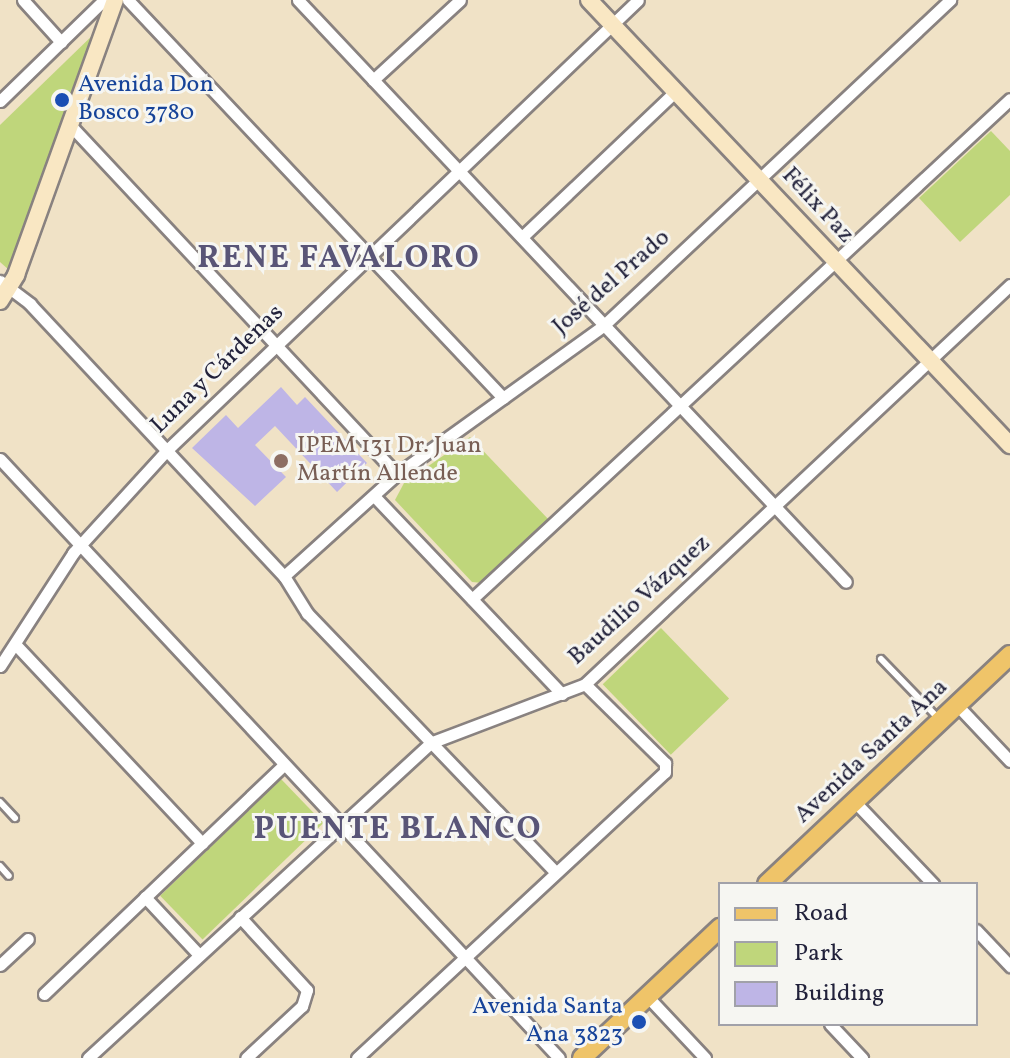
<!DOCTYPE html>
<meta charset="utf-8">
<style>
body{margin:0}
#map{position:relative;width:1010px;height:1058px;overflow:hidden;background:#f0e2c6;font-family:Vollkorn,serif}
div>[style]{position:absolute}
.green>*{inset:0;background:#bfd67b;transform-origin:0 0}
.building>*{inset:0;background:#beb5e6}
.roads{filter:drop-shadow(2px 0 #898280) drop-shadow(-2px 0 #898280) drop-shadow(0 2px #898280) drop-shadow(0 -2px #898280)}
.service>*{height:6px;margin:-3px;padding:0 3px;transform-origin:3px;border-radius:3px;background:#fff}
.minor>*{height:11px;margin:-5.5px;padding:0 5.5px;transform-origin:5.5px;border-radius:5.5px;background:#fff}
.secondary>*{height:16px;margin:-8px;padding:0 8px;transform-origin:8px;border-radius:8px;background:#f9e7c3}
.primary>*{height:18px;margin:-9px;padding:0 9px;transform-origin:9px;border-radius:9px;background:#efc469}
.dots>*{width:22px;height:22px;translate:-50% -50%;box-sizing:border-box;border:4px solid #f6f6f2;border-radius:50%}
span{translate:-50% -50%;white-space:nowrap;text-align:center;line-height:1.15;-webkit-text-stroke:6px #f6f6f2;paint-order:stroke}
.transit-label{font-size:24px;color:#164399}
.left{translate:0 -50%;text-align:left}
.right{translate:-100% -50%;text-align:right}
.street-label{font-size:24px;color:#22223b}
.education-label{font-size:24px;color:#785e54}
.district-label{font-size:32px;color:#595577;font-weight:700;letter-spacing:2px}
.legend{position:absolute;left:718px;top:882px;width:260px;height:144px;box-sizing:border-box;background:#f6f6f2;border:2px solid #a1a1a9;margin:0;padding:10px 14px;list-style:none;font-size:24px;color:#22223b}
.legend li{display:flex;align-items:center;gap:16px;height:40px}
.legend b{width:40px;border:2px solid #a1a1a9}
</style>
<div id="map">
<div class="green">
<div style="clip-path:polygon(98px 30px,9px 270px,0 262px,0 125px)"></div>
<div style="clip-path:polygon(991px 131px,1010px 151px,1010px 195px,960px 242px,919px 198px)"></div>
<div style="clip-path:polygon(470px 437px,550px 521px,483px 583px,472px 582px,395px 500px,404px 483px)"></div>
<div style="left:661px;top:628px;width:98px;height:81px;rotate:46deg"></div>
<div style="left:281px;top:779px;width:61px;height:168px;rotate:46deg"></div>
</div>
<div class="building">
<div style="clip-path:polygon(281px 387px,297px 405px,305px 397px,367px 463px,337px 492px,275px 426px,255px 445px,286px 477px,255px 506px,192px 448px,226px 415px,238px 428px)"></div>
</div>
<div class="roads">
<div class="service">
<div style="left:881px;top:659px;width:82px;rotate:46deg"></div>
<div style="left:0;top:802px;width:22px;rotate:47deg"></div>
<div style="left:0;top:866px;width:13px;rotate:48deg"></div>
</div>
<div class="minor">
<div style="left:23px;top:0;width:57px;rotate:47.9deg"></div>
<div style="left:128px;top:0;width:547px;rotate:46.7deg"></div>
<div style="left:298px;top:0;width:799px;rotate:46.72deg"></div>
<div style="left:373px;top:80px;width:118px;rotate:-42.6deg"></div>
<div style="left:0;top:101px;width:145px;rotate:-44.2deg"></div>
<div style="left:71px;top:126px;width:477px;rotate:46.9deg"></div>
<div style="left:522px;top:237px;width:212px;rotate:-43.5deg"></div>
<div style="left:0;top:281px;width:38px;rotate:37deg"></div>
<div style="left:30px;top:304px;width:372px;rotate:47deg"></div>
<div style="left:284px;top:576px;width:44px;rotate:58.1deg"></div>
<div style="left:307px;top:613px;width:359px;rotate:46.2deg"></div>
<div style="left:0;top:459px;width:819px;rotate:46.98deg"></div>
<div style="left:374px;top:496px;width:273px;rotate:46.5deg"></div>
<div style="left:284px;top:576px;width:152px;rotate:-42.1deg"></div>
<div style="left:397px;top:474px;width:255px;rotate:-35.7deg"></div>
<div style="left:604px;top:325px;width:475px;rotate:-43.2deg"></div>
<div style="left:472px;top:599px;width:734px;rotate:-42.9deg"></div>
<div style="left:16px;top:645px;width:272px;rotate:46.8deg"></div>
<div style="left:0;top:666px;width:135px;rotate:-57.1deg"></div>
<div style="left:73px;top:553px;width:139px;rotate:-47.6deg"></div>
<div style="left:167px;top:450px;width:651px;rotate:-43.69deg"></div>
<div style="left:957px;top:705px;width:77px;rotate:46.6deg"></div>
<div style="left:854px;top:801px;width:115px;rotate:46.4deg"></div>
<div style="left:145px;top:897px;width:79px;rotate:47deg"></div>
<div style="left:240px;top:917px;width:99px;rotate:47.5deg"></div>
<div style="left:307px;top:990px;width:17px;rotate:107deg"></div>
<div style="left:302px;top:1006px;width:76px;rotate:137.1deg"></div>
<div style="left:976px;top:930px;width:50px;rotate:46.6deg"></div>
<div style="left:0;top:965px;width:38px;rotate:-43deg"></div>
<div style="left:44px;top:994px;width:332px;rotate:-43.7deg"></div>
<div style="left:647px;top:996px;width:85px;rotate:46.9deg"></div>
<div style="left:830px;top:1024px;width:47px;rotate:46.7deg"></div>
<div style="left:88px;top:1058px;width:465px;rotate:-42.6deg"></div>
<div style="left:430px;top:743px;width:166px;rotate:-20.8deg"></div>
<div style="left:585px;top:684px;width:583px;rotate:-43.19deg"></div>
<div style="left:357px;top:1058px;width:420px;rotate:-42.9deg"></div>
<div style="left:665px;top:772px;width:9px;rotate:-90deg"></div>
<div style="left:665px;top:763px;width:112px;rotate:-135.4deg"></div>
</div>
<div class="secondary">
<div style="left:589px;top:0;width:613px;rotate:46.59deg"></div>
<div style="left:0;top:301px;width:31px;rotate:-58deg"></div>
<div style="left:16px;top:275px;width:292px;rotate:-70.2deg"></div>
</div>
<div class="primary">
<div style="left:767px;top:884px;width:334px;rotate:-43.3deg"></div>
<div style="left:582px;top:1058px;width:190px;rotate:-43.3deg"></div>
</div>
</div>
<div class="dots">
<div style="left:62px;top:100px;background:#1a4fb4"></div>
<div style="left:281px;top:461px;background:#8d6e63"></div>
<div style="left:639px;top:1022px;background:#1a4fb4"></div>
</div>
<div class="transit-label">
<span class="left" style="left:78px;top:100px">Avenida Don<br>Bosco 3780</span>
<span class="right" style="left:623px;top:1022px">Avenida Santa<br>Ana 3823</span>
</div>
<div class="street-label">
<span style="left:817px;top:206px;rotate:47deg">Félix Paz</span>
<span style="left:612px;top:283px;rotate:-41deg">José del Prado</span>
<span style="left:218px;top:370px;rotate:-44deg">Luna y Cárdenas</span>
<span style="left:640px;top:601px;rotate:-42deg">Baudilio Vázquez</span>
<span style="left:872px;top:752px;rotate:-43deg">Avenida Santa Ana</span>
</div>
<div class="education-label">
<span class="left" style="left:297px;top:461px">IPEM 131 Dr. Juan<br>Martín Allende</span>
</div>
<div class="district-label">
<span style="left:339px;top:259px">RENE FAVALORO</span>
<span style="left:398px;top:830px">PUENTE BLANCO</span>
</div>
<ul class="legend">
<li><b style="height:10px;background:#efc469"></b>Road</li>
<li><b style="height:22px;background:#bfd67b"></b>Park</li>
<li><b style="height:22px;background:#beb5e6"></b>Building</li>
</ul>
</div>
